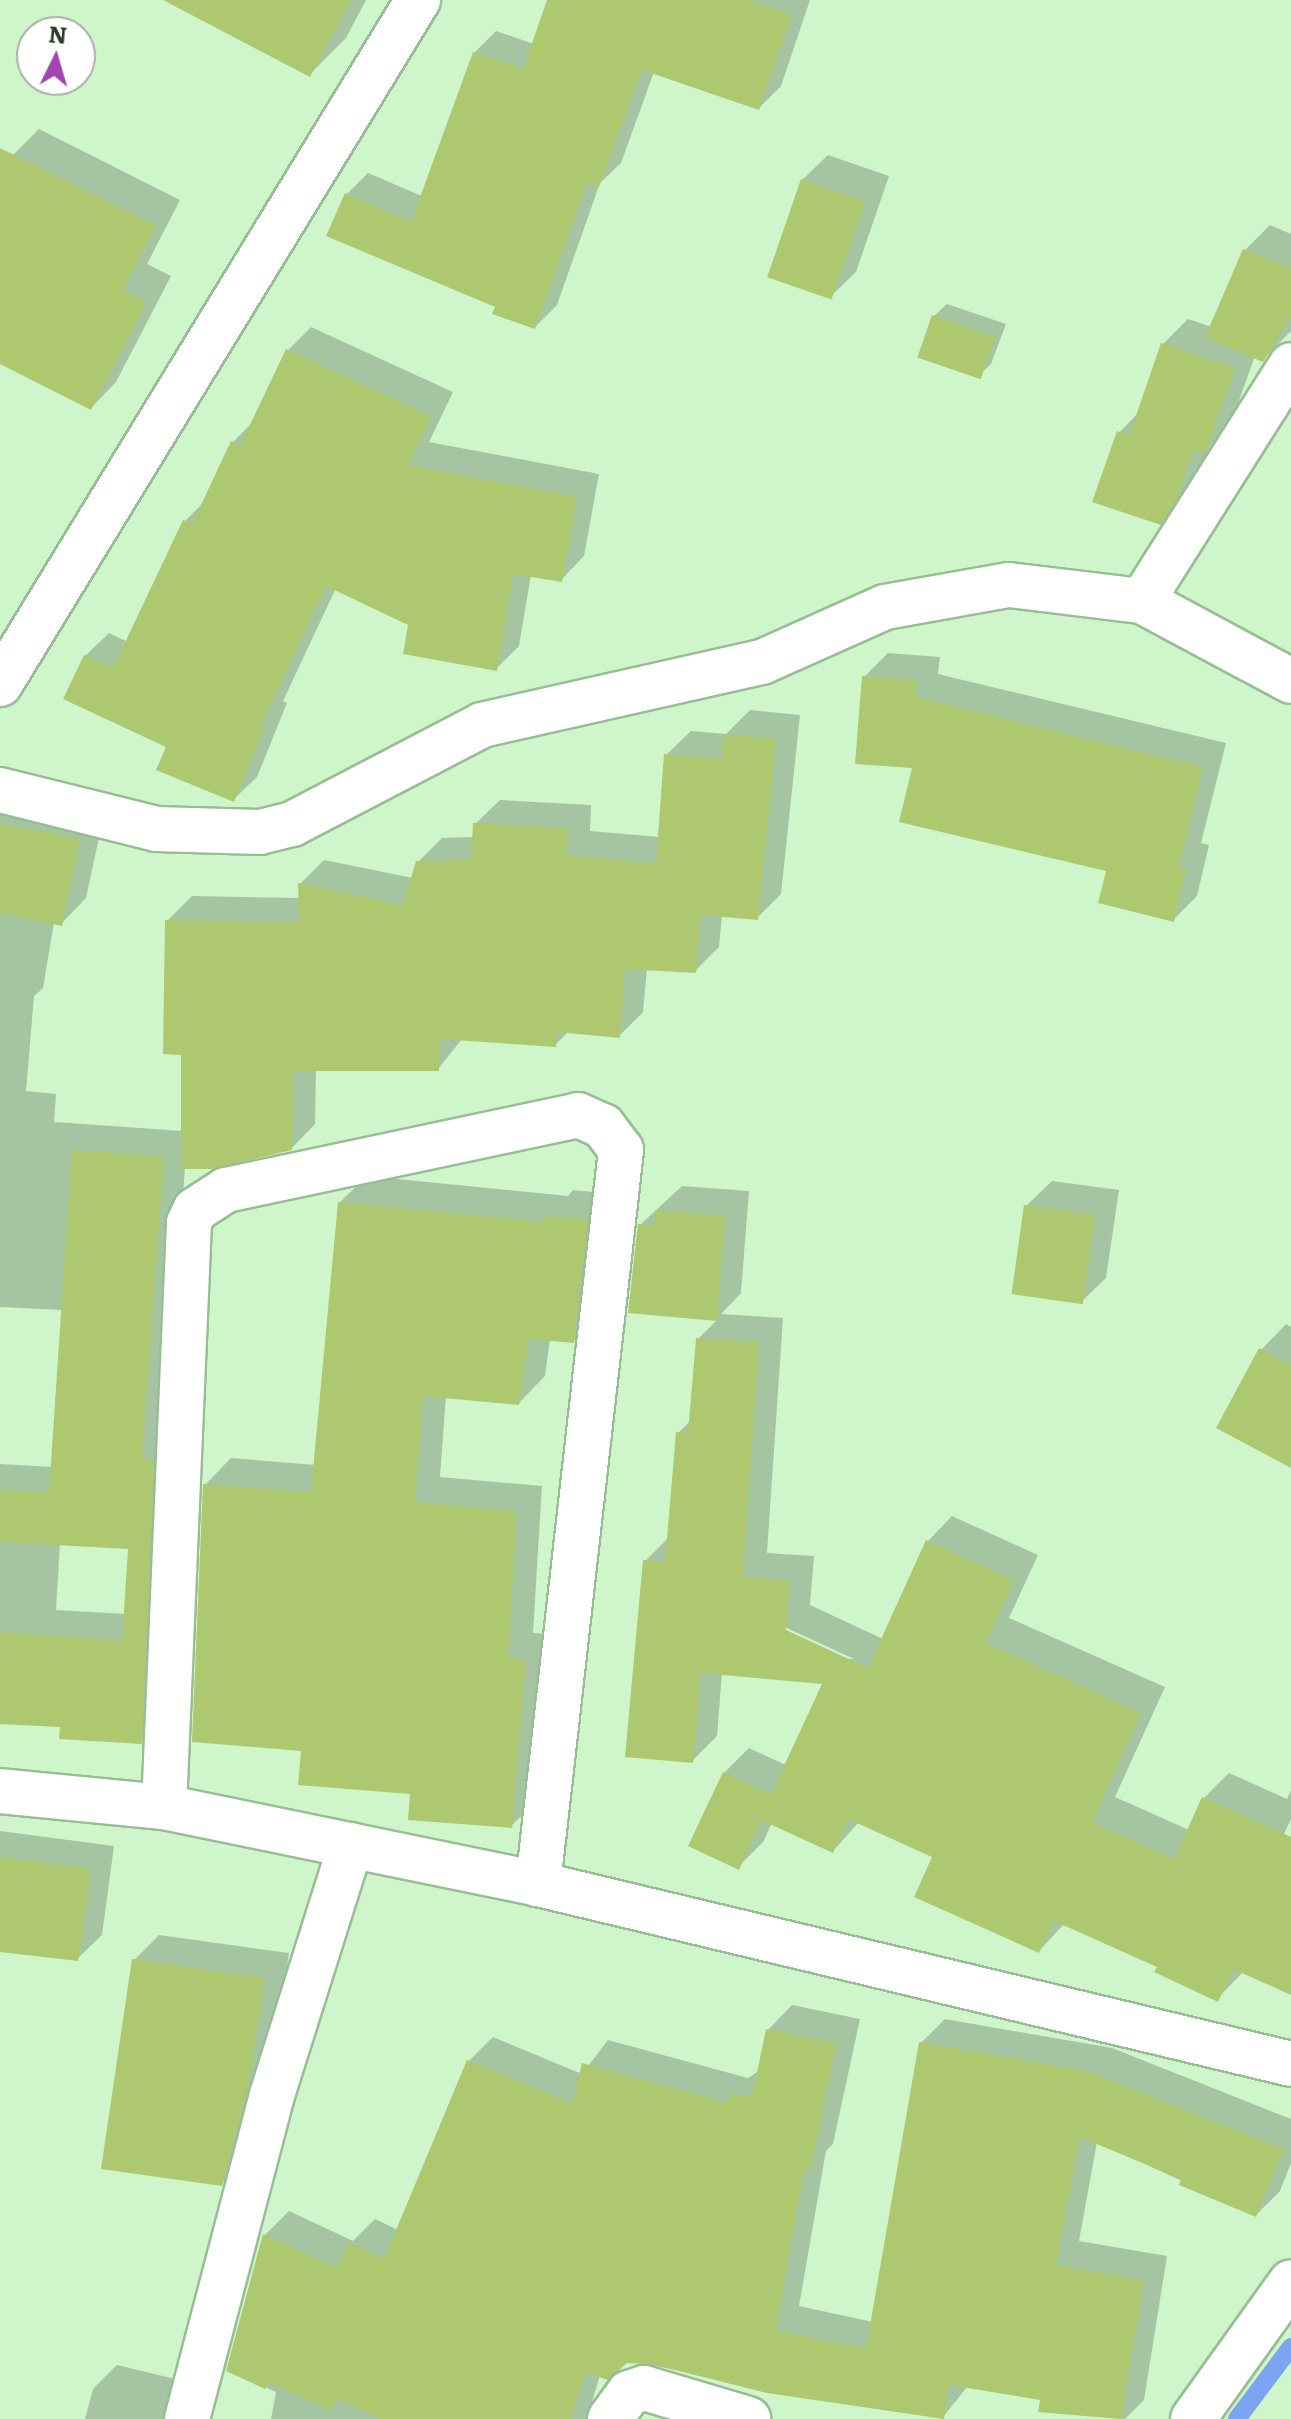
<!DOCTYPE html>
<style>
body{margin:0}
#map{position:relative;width:1291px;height:2419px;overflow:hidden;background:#cff6cb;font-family:Literata,serif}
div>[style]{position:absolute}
.shadow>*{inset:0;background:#0003}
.stream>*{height:18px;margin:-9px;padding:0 9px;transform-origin:9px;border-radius:9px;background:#7da4f0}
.building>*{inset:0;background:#adc86f;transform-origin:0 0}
.roads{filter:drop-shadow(2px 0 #98bd94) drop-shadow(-2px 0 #98bd94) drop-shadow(0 2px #98bd94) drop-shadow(0 -2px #98bd94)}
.minor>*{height:44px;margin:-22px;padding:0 22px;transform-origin:22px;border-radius:22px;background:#fff}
.major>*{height:44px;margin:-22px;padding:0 22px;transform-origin:22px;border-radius:22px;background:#fff}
span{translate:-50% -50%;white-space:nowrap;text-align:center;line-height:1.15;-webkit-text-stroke:6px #fff;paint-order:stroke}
.north{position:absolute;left:16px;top:16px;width:80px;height:80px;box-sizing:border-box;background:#fff;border:2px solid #a9afa9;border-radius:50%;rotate:5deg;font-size:22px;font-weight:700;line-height:32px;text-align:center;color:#283727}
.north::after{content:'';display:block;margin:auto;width:28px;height:36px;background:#a245ae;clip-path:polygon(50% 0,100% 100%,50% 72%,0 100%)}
</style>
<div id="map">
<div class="shadow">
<div style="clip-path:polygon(242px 0,366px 0,346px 38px,310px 74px)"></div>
<div style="clip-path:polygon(549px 0,810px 0,781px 86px,759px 108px,654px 72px,621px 163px,600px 183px,557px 305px,535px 327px,497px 306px,346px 195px,368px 173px,422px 196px,474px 53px,496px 31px,534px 44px)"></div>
<div style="clip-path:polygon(39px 129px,180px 200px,147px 264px,171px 276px,116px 382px,91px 408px,0 361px,0 181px,13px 155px)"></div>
<div style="clip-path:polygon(828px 155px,889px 176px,856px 272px,830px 297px,802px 180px)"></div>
<div style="clip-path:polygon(1270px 225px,1291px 234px,1291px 331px,1263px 359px,1255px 356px,1230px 426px,1210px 446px,1186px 497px,1160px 523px,1119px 433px,1140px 411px,1163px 344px,1188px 319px,1212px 327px,1245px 250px)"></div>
<div style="clip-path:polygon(947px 304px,1006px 324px,991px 364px,978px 376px,934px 316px)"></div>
<div style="clip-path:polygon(311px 327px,453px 392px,429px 442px,599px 474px,584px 556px,561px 580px,531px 575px,519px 646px,496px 669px,336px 588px,283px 701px,287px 703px,257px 777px,233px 800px,168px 746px,85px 656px,109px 633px,128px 642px,185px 521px,205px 501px,233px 442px,255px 420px,288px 350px)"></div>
<div style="clip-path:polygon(888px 653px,940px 657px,938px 674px,1226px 743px,1201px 843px,1209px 845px,1197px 896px,1173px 920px,1108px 869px,915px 766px,864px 677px)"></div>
<div style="clip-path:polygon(evenodd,750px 710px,800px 715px,781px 894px,757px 918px,722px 915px,719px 947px,695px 971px,647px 968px,643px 1012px,619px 1036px,569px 1031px,555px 1045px,462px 1039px,438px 1069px,316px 1069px,315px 1124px,291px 1149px,185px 1167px,166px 1434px,166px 1717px,141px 1742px,62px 1725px,0 1721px,0 1464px,53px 1467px,62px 1310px,0 1307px,0 809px,104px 814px,86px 898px,61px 924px,54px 922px,43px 988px,34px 996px,26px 1091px,56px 1094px,54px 1122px,183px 1131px,183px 1053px,167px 921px,192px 896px,300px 898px,300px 884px,324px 860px,413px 878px,418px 862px,442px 838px,475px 837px,475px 824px,500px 800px,591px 805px,590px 831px,660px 837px,666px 755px,691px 731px,726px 734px,750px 710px,60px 1543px,130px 1547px,126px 1614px,56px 1610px,60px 1543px)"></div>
<div style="clip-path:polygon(367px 1176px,568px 1196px,573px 1190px,613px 1194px,600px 1315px,573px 1341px,550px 1339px,545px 1376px,519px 1403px,446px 1396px,440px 1477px,542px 1486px,533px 1633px,551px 1634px,538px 1800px,511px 1826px,303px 1749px,205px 1485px,231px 1458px,316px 1465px,340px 1202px)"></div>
<div style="clip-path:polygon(1052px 1181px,1119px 1190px,1106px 1278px,1080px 1303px,1026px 1206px)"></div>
<div style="clip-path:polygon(evenodd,682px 1186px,749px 1191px,741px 1293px,721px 1314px,783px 1318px,767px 1553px,814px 1556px,810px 1605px,883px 1639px,928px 1541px,952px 1516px,1038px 1555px,1009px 1618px,1165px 1687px,1115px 1797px,1189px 1830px,1204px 1798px,1229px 1773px,1287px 1799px,1291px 1790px,1291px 1819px,1266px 1873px,1291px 1884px,1291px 1993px,1244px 1971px,1217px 1999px,1159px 1966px,1065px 1923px,1039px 1951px,935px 1856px,859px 1822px,833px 1851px,772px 1823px,763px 1842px,738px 1867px,724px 1773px,749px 1748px,786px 1765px,825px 1682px,722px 1673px,717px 1736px,692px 1761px,645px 1561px,669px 1537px,678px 1433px,691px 1420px,698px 1339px,718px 1319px,630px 1311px,640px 1225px,682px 1186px,778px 1624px,854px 1659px,844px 1659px,776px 1628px,778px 1624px)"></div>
<div style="clip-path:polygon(1286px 1324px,1291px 1327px,1291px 1466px,1261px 1350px)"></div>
<div style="clip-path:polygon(0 1831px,114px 1846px,102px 1935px,77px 1959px,0 1950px)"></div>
<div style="clip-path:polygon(159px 1935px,289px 1953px,273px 2060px,247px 2159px,221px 2184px,134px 1960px)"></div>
<div style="clip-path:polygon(792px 2005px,860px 2019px,833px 2144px,826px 2151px,799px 2306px,873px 2322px,921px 2043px,945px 2019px,1112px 2048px,1291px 2119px,1291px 2163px,1280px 2191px,1256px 2215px,1097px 2142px,1079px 2241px,1167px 2256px,1144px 2400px,1125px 2419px,1041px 2410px,1043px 2398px,968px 2386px,943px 2417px,627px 2361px,600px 2375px,587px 2419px,271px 2419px,276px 2392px,228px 2369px,265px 2235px,289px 2211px,353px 2241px,375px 2219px,398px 2230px,469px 2061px,493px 2037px,582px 2074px,608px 2040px,748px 2078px,760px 2070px,768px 2030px)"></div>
<div style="clip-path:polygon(117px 2365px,188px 2382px,190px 2419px,85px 2419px,93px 2389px)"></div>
</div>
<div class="stream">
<div style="left:1237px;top:2419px;width:90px;rotate:-53.1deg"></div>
</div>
<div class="building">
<div style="clip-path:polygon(163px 0,351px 0,310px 77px)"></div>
<div style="clip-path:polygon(547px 0,749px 0,792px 15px,759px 110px,642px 70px,599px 187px,587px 183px,535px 329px,492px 314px,495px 307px,326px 236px,345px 193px,411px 222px,473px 52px,523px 69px)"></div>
<div style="clip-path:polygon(0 148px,156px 226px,123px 290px,147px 302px,91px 410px,0 364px)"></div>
<div style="left:801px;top:179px;width:68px;height:104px;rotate:19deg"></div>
<div style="clip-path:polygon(1243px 249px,1291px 269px,1291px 316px,1263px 362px,1205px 337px)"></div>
<div style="left:932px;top:315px;width:67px;height:45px;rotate:19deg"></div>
<div style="clip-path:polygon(1161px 343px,1235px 368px,1205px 454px,1193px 450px,1176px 501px,1161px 525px,1092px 502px,1117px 431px,1129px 436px)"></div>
<div style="clip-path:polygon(286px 349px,431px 416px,408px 465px,577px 497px,562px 582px,513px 574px,497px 671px,403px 654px,408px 625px,326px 586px,261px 725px,265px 726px,234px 802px,156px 770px,166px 747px,63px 699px,84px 655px,113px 668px,183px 520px,192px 524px,231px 441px,240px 446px)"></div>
<div style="clip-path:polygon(862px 676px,917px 680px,916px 697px,1203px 767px,1179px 867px,1186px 868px,1174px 922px,1098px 903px,1106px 871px,899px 822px,912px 768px,855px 764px)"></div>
<div style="clip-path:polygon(723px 734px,776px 739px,758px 920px,701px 915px,696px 973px,625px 969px,620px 1038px,557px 1032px,556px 1047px,439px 1039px,439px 1071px,293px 1071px,292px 1150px,212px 1169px,181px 1169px,181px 1055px,163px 1054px,165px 920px,299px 922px,298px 883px,403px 905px,416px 861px,471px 860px,473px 823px,568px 828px,566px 855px,656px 863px,664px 754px,721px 759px)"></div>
<div style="clip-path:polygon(0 823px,80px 839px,62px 926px,0 913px)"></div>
<div style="clip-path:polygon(72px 1150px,164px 1156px,142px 1458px,154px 1459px,142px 1744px,59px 1739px,60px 1727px,0 1724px,0 1632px,122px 1640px,128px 1549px,0 1542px,0 1490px,49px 1492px)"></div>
<div style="clip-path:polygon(338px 1202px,544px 1222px,545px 1216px,588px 1219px,574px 1343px,529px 1339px,519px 1405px,423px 1396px,415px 1502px,517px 1511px,508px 1658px,526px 1660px,512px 1828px,408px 1820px,410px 1794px,298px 1785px,301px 1751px,192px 1742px,203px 1484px,311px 1492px)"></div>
<div style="left:1024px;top:1205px;width:72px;height:90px;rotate:8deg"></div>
<div style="clip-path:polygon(655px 1210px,725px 1216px,717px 1321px,628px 1313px,638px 1224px,654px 1225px)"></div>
<div style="clip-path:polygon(696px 1338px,759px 1342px,743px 1577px,790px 1580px,786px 1630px,868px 1668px,926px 1540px,1014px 1580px,986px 1643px,1141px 1713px,1092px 1822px,1174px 1859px,1202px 1797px,1291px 1837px,1291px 1995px,1233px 1969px,1218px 2002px,1154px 1972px,1157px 1967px,1054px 1921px,1039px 1953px,914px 1897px,932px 1857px,848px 1819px,833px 1853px,761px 1820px,739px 1870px,688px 1846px,723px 1772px,771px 1794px,822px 1684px,701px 1673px,693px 1763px,625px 1757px,643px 1560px,665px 1562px,676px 1432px,688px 1433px)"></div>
<div style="clip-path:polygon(1259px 1348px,1291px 1366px,1291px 1468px,1216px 1428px)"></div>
<div style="clip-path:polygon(0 1857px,91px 1869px,78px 1961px,0 1952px)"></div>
<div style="clip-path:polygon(132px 1959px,265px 1978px,248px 2087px,222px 2186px,101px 2169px)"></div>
<div style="clip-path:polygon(766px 2029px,837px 2043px,810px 2171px,804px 2169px,776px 2330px,866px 2349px,919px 2042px,1087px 2071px,1284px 2149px,1256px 2217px,1179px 2185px,1181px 2179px,1080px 2137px,1056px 2265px,1144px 2280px,1121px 2419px,1038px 2412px,1040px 2400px,949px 2385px,944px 2419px,767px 2393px,651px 2364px,627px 2363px,608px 2380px,585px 2372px,571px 2419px,381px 2419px,338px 2399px,332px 2411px,269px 2382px,265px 2389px,226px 2371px,263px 2234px,337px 2268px,349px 2242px,384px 2259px,467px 2060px,572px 2103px,582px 2063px,728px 2103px,730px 2093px,752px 2097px)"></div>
</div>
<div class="roads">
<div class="minor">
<div style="left:1142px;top:601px;width:279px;rotate:-57.7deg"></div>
<div style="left:0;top:684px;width:802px;rotate:-58.57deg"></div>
<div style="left:0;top:790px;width:161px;rotate:14deg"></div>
<div style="left:156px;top:829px;width:104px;rotate:1.7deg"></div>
<div style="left:260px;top:832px;width:33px;rotate:-14deg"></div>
<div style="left:292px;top:824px;width:214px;rotate:-27.5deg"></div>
<div style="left:482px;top:725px;width:287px;rotate:-12.7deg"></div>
<div style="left:762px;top:662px;width:135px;rotate:-24.1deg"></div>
<div style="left:885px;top:607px;width:126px;rotate:-10.1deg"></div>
<div style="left:1009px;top:585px;width:134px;rotate:6.9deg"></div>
<div style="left:1142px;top:601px;width:169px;rotate:28.2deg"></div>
<div style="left:0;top:1791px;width:165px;rotate:5.6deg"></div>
<div style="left:164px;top:1807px;width:382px;rotate:11.6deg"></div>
<div style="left:538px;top:1884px;width:774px;rotate:13.44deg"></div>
<div style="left:164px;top:1807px;width:585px;rotate:-87.55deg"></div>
<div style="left:189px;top:1223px;width:14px;rotate:-65deg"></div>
<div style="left:195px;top:1210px;width:37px;rotate:-33deg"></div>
<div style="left:226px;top:1190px;width:360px;rotate:-12deg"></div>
<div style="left:578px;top:1115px;width:27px;rotate:24deg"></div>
<div style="left:603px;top:1126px;width:30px;rotate:53deg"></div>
<div style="left:621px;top:1150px;width:739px;rotate:96.45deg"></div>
<div style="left:187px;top:2419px;width:335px;rotate:-75.3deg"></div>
<div style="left:272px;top:2095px;width:262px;rotate:-72.5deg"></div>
<div style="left:610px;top:2419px;width:32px;rotate:-54deg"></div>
<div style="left:629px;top:2393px;width:16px;rotate:-18deg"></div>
<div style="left:644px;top:2388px;width:109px;rotate:16.6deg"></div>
</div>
<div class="major">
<div style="left:1193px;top:2419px;width:168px;rotate:-54.4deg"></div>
</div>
</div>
<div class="north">N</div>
</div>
